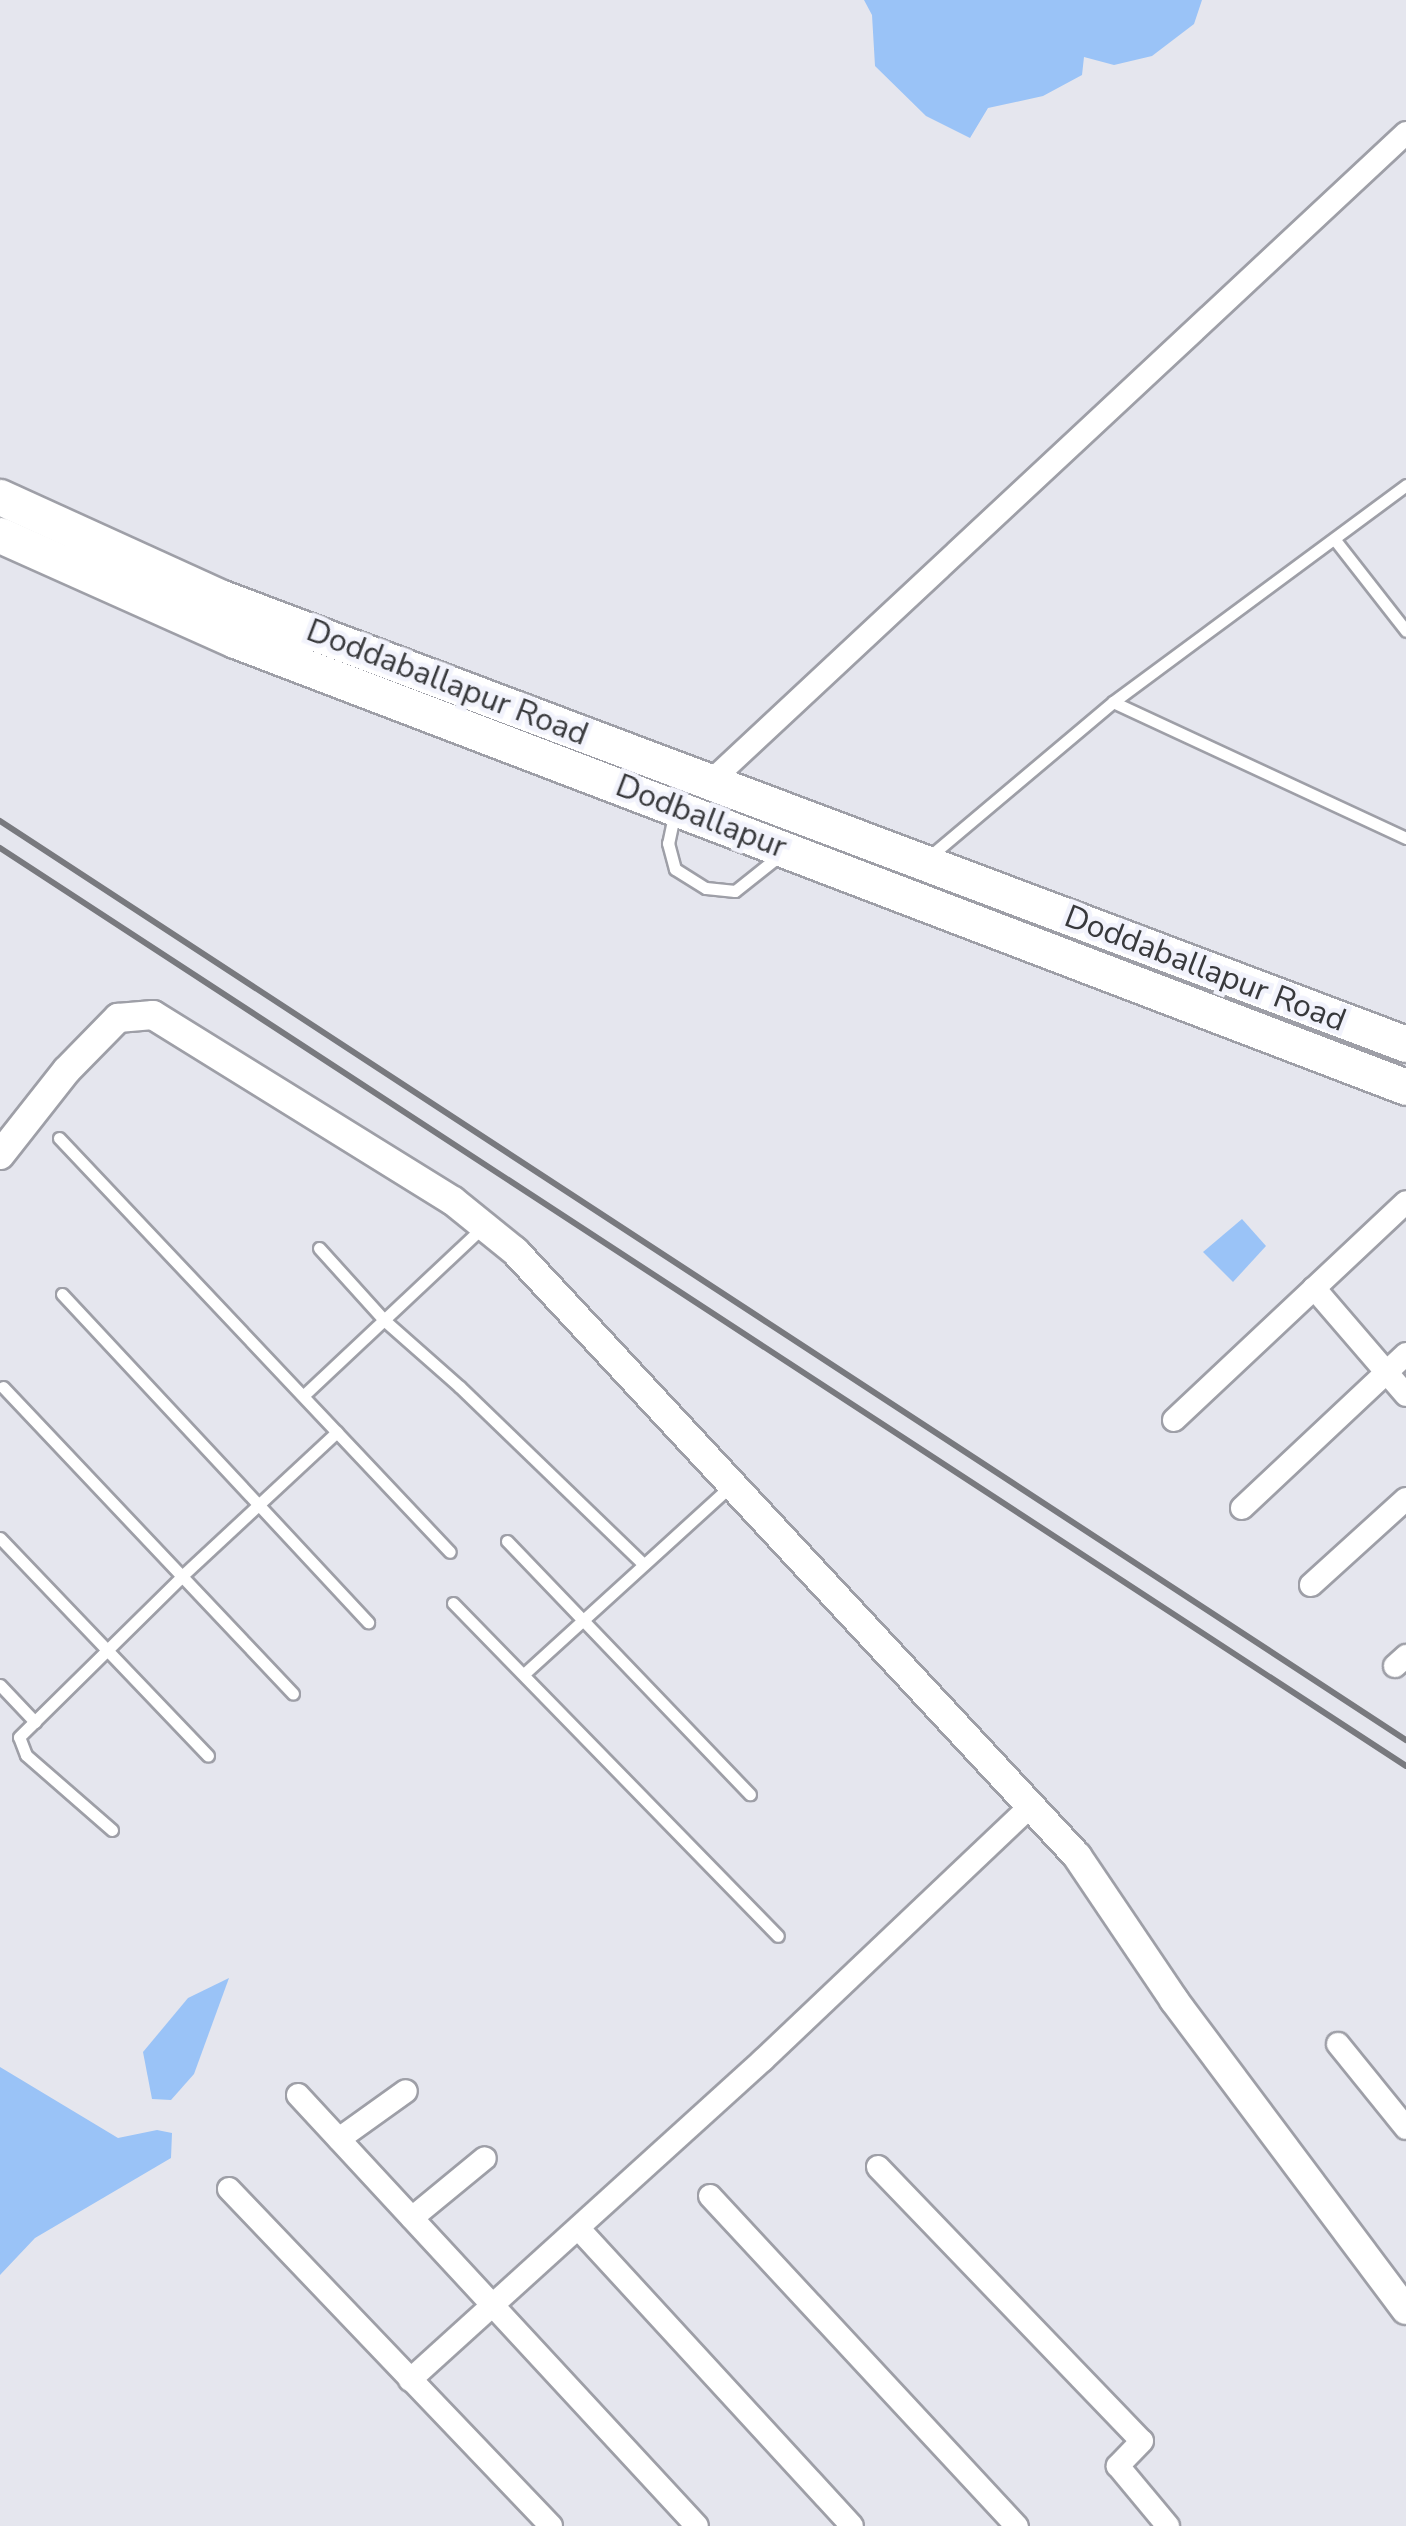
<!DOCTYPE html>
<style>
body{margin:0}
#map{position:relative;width:1406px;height:2526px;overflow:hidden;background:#e5e6ee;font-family:"Nunito Sans",sans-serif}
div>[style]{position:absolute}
.water>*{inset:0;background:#9ac3f7}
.roads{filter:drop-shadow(2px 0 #9e9fa7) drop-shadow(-2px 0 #9e9fa7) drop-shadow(0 2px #9e9fa7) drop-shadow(0 -2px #9e9fa7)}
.service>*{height:11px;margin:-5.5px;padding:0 5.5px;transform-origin:5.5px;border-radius:5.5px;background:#fff}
.minor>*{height:22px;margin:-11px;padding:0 11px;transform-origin:11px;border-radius:11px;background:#fff}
.tertiary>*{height:28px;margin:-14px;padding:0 14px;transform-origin:14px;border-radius:14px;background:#fff}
.primary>*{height:35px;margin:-17.5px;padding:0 17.5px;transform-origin:17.5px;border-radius:17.5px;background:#fff}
.rail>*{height:6px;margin:-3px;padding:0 3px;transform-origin:3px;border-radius:3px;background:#78797e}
span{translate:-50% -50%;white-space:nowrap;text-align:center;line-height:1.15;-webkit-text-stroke:9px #f2f3fc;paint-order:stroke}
.street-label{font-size:32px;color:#38393c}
</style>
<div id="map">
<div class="water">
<div style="clip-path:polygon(864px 0,1202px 0,1194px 24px,1152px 56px,1114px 65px,1084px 57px,1082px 75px,1043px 96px,988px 108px,970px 138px,926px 116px,875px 66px,872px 15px)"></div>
<div style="clip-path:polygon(1242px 1219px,1266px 1246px,1233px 1282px,1203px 1252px)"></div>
<div style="clip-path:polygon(229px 1978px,194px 2074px,171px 2100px,152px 2099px,143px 2052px,188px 1998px)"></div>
<div style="clip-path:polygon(0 2067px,118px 2138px,157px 2130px,172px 2133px,171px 2158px,35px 2238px,0 2275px)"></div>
</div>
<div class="roads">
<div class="service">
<div style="left:1335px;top:540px;width:115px;rotate:52deg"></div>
<div style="left:1113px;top:702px;width:323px;rotate:24.9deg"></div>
<div style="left:675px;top:811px;width:33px;rotate:102deg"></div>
<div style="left:668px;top:843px;width:27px;rotate:75deg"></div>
<div style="left:675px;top:869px;width:36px;rotate:32deg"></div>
<div style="left:706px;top:888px;width:29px;rotate:6deg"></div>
<div style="left:735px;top:891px;width:56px;rotate:-38.5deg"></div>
<div style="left:929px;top:857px;width:241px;rotate:-40.1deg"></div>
<div style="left:1113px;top:702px;width:365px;rotate:-36.5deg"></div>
<div style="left:59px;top:1138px;width:569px;rotate:46.64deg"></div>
<div style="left:319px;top:1248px;width:97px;rotate:47.9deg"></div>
<div style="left:384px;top:1320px;width:101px;rotate:41.4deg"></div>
<div style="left:460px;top:1387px;width:255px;rotate:44deg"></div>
<div style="left:62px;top:1294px;width:449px;rotate:47deg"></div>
<div style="left:3px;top:1387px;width:422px;rotate:46.6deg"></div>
<div style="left:304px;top:1395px;width:245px;rotate:-43.2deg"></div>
<div style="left:0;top:1538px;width:301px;rotate:46.3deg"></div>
<div style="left:507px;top:1541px;width:351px;rotate:46.2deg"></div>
<div style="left:453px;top:1603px;width:465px;rotate:45.7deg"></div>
<div style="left:525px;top:1673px;width:281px;rotate:-42.3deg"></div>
<div style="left:0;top:1685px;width:51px;rotate:46.6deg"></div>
<div style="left:112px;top:1830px;width:114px;rotate:-138.9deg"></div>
<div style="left:26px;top:1755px;width:19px;rotate:-111deg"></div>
<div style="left:19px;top:1737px;width:231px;rotate:-44.6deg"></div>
<div style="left:183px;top:1575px;width:210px;rotate:-42.9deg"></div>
</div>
<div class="minor">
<div style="left:709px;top:783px;width:953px;rotate:-43deg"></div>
<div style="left:1314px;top:1288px;width:141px;rotate:49.3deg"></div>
<div style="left:1174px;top:1420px;width:318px;rotate:-43.2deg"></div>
<div style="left:1242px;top:1508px;width:225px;rotate:-43.2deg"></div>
<div style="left:1311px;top:1585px;width:128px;rotate:-42.2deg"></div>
<div style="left:1395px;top:1666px;width:15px;rotate:-42deg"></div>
<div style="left:1338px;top:2044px;width:108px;rotate:51deg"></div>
<div style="left:298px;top:2095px;width:587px;rotate:47.21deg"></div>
<div style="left:339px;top:2139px;width:82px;rotate:-35.6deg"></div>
<div style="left:878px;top:2167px;width:380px;rotate:46.1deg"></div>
<div style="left:1142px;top:2441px;width:35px;rotate:134deg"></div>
<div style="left:1118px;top:2466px;width:78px;rotate:50.2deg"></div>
<div style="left:229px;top:2189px;width:466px;rotate:46.3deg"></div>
<div style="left:710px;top:2196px;width:451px;rotate:47.1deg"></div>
<div style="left:412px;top:2218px;width:94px;rotate:-39.4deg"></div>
<div style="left:579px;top:2229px;width:403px;rotate:47.4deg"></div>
<div style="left:410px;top:2380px;width:476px;rotate:-42.2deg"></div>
<div style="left:763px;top:2060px;width:371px;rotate:-43.5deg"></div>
</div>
<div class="tertiary">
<div style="left:0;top:1155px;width:108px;rotate:-51.8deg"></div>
<div style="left:67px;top:1070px;width:73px;rotate:-45.6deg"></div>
<div style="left:118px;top:1018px;width:35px;rotate:-5deg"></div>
<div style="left:153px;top:1015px;width:353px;rotate:31.8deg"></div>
<div style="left:453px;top:1201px;width:80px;rotate:38.9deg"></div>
<div style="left:515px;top:1251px;width:826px;rotate:47.11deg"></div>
<div style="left:1077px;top:1856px;width:174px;rotate:56deg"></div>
<div style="left:1174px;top:2000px;width:387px;rotate:53.2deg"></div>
</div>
<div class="primary">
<div style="left:0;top:497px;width:244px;rotate:24.5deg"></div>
<div style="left:222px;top:598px;width:1265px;rotate:20.64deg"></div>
<div style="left:0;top:535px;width:257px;rotate:24.1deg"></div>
<div style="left:235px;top:640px;width:1253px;rotate:20.89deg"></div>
</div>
</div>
<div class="rail">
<div style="left:0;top:821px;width:1680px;rotate:33.17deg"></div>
<div style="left:0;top:848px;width:1679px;rotate:33.14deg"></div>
</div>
<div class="street-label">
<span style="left:447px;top:683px;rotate:21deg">Doddaballapur Road</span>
<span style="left:701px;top:817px;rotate:21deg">Dodballapur</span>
<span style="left:1205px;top:969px;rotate:21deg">Doddaballapur Road</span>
</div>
</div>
